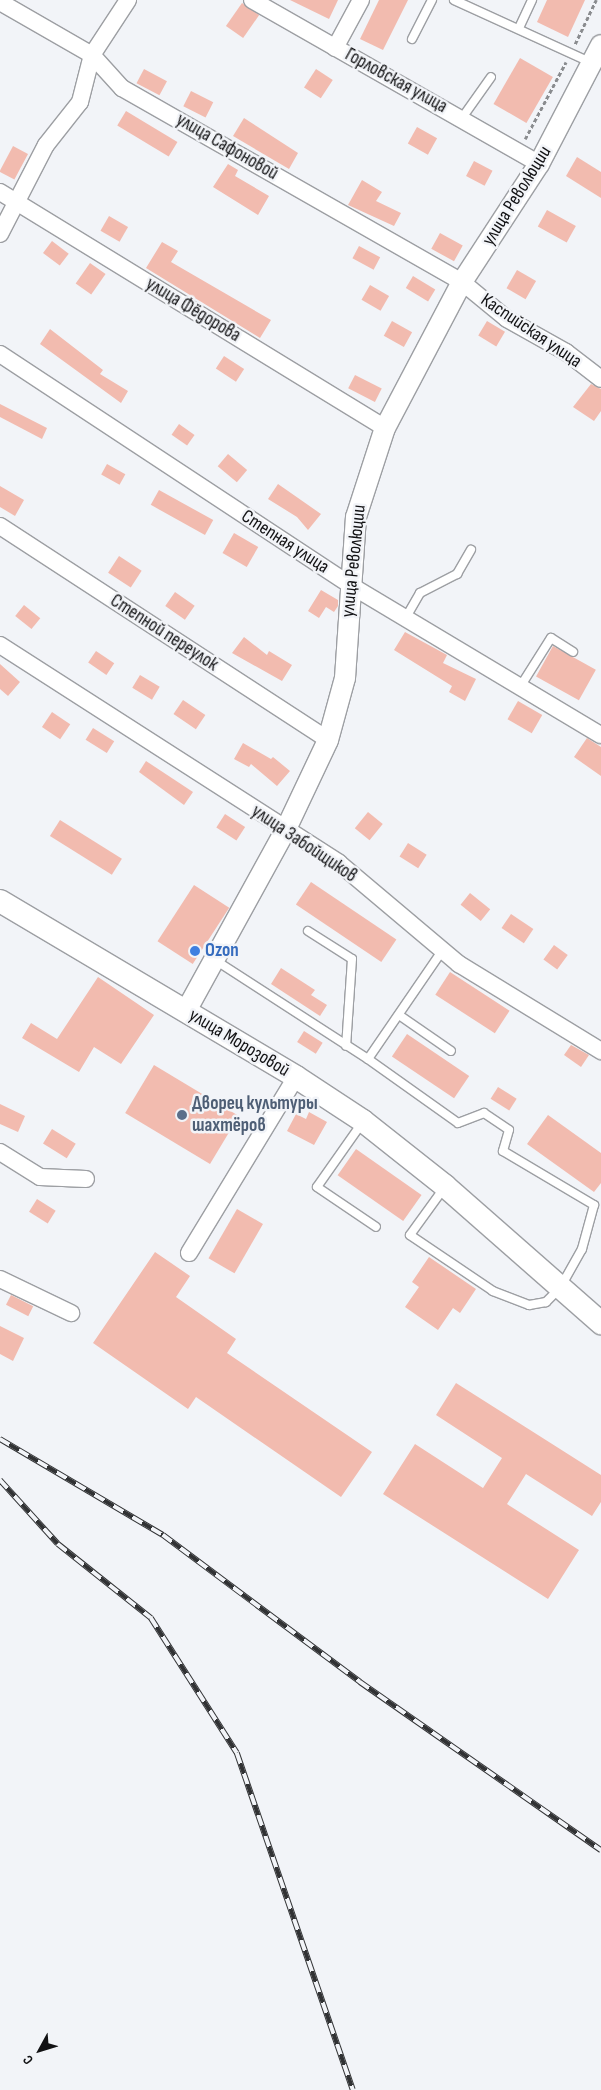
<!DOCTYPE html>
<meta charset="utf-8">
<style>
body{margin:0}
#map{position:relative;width:601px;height:2090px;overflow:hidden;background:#f2f4f8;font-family:"Sofia Sans Condensed",sans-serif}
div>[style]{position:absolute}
.building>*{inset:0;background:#f2bbaf;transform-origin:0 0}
.path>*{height:2.5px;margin-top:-1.25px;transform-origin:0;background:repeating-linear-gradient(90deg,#8a8c8f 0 4px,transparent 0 6.5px)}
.roads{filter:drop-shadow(1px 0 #9d9fa3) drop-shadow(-1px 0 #9d9fa3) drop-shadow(0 1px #9d9fa3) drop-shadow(0 -1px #9d9fa3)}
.service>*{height:8px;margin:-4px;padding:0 4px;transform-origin:4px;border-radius:4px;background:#fff}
.minor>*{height:16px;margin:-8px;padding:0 8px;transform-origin:8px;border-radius:8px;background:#fff}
.tertiary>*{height:20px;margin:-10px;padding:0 10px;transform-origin:10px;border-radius:10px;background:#fff}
.secondary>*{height:22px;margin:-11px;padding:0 11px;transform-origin:11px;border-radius:11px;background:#fff}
.rail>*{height:5.5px;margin-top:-2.75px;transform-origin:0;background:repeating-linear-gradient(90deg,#f2f4f8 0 11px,#313234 0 22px);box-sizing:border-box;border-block:1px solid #313234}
.dots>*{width:14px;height:14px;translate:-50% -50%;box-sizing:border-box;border:2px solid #f2f4f8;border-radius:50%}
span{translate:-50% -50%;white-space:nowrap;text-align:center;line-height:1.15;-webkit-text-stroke:5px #f2f4f8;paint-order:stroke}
.street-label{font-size:19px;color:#121214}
.shop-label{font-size:19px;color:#366cbe;font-weight:700}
.left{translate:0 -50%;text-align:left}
.service-label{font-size:19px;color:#4e5e75;font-weight:700}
.north{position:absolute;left:15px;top:2025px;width:50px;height:50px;-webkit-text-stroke:4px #f2f4f8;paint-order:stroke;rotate:231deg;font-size:14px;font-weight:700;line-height:20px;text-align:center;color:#121214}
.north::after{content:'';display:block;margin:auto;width:18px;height:22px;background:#121214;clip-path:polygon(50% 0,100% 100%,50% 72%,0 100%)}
</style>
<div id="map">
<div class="building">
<div style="clip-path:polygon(290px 0,338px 0,329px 19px)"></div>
<div style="clip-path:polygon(379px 0,408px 0,383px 50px,360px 39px)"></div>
<div style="clip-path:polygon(547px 0,585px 0,568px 37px,537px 22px)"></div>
<div style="left:242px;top:3px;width:21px;height:28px;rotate:35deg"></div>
<div style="left:520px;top:58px;width:38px;height:53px;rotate:30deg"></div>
<div style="left:144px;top:69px;width:26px;height:16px;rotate:28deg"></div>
<div style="left:316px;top:69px;width:20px;height:22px;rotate:33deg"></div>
<div style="left:191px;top:91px;width:25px;height:17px;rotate:27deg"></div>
<div style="left:126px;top:111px;width:60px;height:17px;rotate:31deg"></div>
<div style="clip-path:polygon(244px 118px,298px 153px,289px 169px,233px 136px)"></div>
<div style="left:417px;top:127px;width:23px;height:19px;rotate:29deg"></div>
<div style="left:13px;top:146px;width:17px;height:29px;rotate:28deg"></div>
<div style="clip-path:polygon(577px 157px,601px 172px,601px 198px,566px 176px)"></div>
<div style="left:474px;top:161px;width:21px;height:17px;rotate:28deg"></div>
<div style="clip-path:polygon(228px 164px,238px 170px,235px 176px,269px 196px,258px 215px,213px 187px)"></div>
<div style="clip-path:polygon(362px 180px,382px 192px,376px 201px,401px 213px,394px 226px,348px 205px)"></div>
<div style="left:547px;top:210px;width:33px;height:19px;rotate:29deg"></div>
<div style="left:109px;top:216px;width:22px;height:17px;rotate:30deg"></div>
<div style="left:440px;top:233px;width:26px;height:18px;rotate:29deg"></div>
<div style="left:52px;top:241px;width:21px;height:15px;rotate:37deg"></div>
<div style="clip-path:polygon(162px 242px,178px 251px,171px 262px,271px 320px,260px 338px,146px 268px)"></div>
<div style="left:359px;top:246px;width:24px;height:14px;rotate:28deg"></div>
<div style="left:90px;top:263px;width:19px;height:25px;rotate:35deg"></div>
<div style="left:517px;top:270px;width:22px;height:21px;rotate:30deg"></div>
<div style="left:413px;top:276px;width:26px;height:14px;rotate:31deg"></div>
<div style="left:370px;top:285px;width:22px;height:17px;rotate:30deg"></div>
<div style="left:392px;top:321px;width:23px;height:17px;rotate:29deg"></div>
<div style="left:487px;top:321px;width:21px;height:17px;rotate:31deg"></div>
<div style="clip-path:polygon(50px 329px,103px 370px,100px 374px,128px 391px,121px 403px,40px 344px)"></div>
<div style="left:224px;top:356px;width:24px;height:15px;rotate:33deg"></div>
<div style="left:355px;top:375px;width:30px;height:15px;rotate:27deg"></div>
<div style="clip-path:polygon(591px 384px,601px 389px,601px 411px,594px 421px,573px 407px)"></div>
<div style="clip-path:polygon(0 404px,47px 428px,42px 439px,0 417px)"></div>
<div style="left:179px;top:424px;width:19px;height:13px;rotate:35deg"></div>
<div style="left:228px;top:454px;width:25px;height:16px;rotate:40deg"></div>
<div style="left:107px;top:464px;width:21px;height:12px;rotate:29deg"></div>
<div style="clip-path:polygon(278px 484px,321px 514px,308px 530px,297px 517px,268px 499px)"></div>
<div style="clip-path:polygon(0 486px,24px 500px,15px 516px,0 507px)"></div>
<div style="left:159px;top:490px;width:62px;height:17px;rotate:29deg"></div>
<div style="left:234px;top:533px;width:28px;height:23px;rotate:30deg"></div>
<div style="left:119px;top:556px;width:27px;height:20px;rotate:33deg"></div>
<div style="clip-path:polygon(321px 590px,338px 600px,338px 606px,334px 612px,326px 607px,319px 618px,308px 611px)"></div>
<div style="left:175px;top:592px;width:24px;height:17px;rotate:35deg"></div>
<div style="left:24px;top:605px;width:21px;height:14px;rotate:39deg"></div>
<div style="clip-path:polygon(405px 632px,447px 655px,443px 663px,476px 679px,465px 701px,449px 692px,452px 686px,394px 650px)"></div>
<div style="clip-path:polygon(244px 637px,267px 655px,269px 651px,292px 665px,282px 681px,232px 653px)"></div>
<div style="left:553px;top:646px;width:49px;height:35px;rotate:29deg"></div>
<div style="left:96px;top:651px;width:22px;height:14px;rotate:34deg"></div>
<div style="clip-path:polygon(0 664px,20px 682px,8px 696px,0 689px)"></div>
<div style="left:140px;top:675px;width:23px;height:15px;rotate:31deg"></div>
<div style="left:183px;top:700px;width:27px;height:17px;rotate:34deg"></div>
<div style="left:518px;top:701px;width:28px;height:21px;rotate:30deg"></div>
<div style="left:52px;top:712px;width:22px;height:18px;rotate:34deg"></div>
<div style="left:93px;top:728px;width:25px;height:14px;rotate:32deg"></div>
<div style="clip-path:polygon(587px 738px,601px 747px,601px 776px,574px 757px)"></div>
<div style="clip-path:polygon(243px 743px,271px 759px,273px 757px,290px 771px,277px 786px,251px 764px,249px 767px,234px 759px)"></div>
<div style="clip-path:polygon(146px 761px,193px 792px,184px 805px,139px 772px)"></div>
<div style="left:368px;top:812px;width:19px;height:21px;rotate:39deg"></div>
<div style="left:225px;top:814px;width:24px;height:16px;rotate:33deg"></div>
<div style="left:60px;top:820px;width:73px;height:19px;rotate:32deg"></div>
<div style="left:408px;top:843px;width:22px;height:16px;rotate:32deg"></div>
<div style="left:311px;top:882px;width:103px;height:27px;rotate:34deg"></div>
<div style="left:194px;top:885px;width:42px;height:67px;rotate:33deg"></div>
<div style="left:470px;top:893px;width:26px;height:15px;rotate:39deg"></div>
<div style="left:511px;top:914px;width:27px;height:17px;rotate:34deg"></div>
<div style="left:554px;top:945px;width:17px;height:18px;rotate:36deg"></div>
<div style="clip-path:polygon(281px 968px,315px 990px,311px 995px,327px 1005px,320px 1016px,271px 984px)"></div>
<div style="left:450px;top:972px;width:71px;height:27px;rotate:33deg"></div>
<div style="clip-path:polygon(98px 977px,154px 1015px,121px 1064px,94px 1047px,79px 1072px,22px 1038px,31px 1023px,57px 1039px)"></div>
<div style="left:304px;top:1031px;width:22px;height:13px;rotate:32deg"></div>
<div style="left:407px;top:1034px;width:75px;height:27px;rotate:34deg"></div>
<div style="clip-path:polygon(571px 1045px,589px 1055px,581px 1067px,564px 1055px)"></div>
<div style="left:154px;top:1065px;width:99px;height:56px;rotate:31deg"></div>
<div style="left:498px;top:1087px;width:22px;height:14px;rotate:32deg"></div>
<div style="clip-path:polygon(0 1104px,25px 1116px,18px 1132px,0 1124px)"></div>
<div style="clip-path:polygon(309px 1112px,327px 1122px,314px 1145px,287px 1131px,296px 1114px,306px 1119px)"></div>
<div style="clip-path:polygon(548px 1115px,601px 1153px,601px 1183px,594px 1192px,527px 1144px)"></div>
<div style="left:52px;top:1129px;width:28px;height:17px;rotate:32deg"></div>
<div style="left:356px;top:1149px;width:80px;height:32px;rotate:35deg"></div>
<div style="left:37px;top:1199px;width:22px;height:15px;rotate:32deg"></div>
<div style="left:237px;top:1209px;width:30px;height:57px;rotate:30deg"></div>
<div style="clip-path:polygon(155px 1252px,190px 1276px,176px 1297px,236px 1339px,227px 1353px,372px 1452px,341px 1497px,196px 1397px,188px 1409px,93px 1343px)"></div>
<div style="clip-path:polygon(429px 1257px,476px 1289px,460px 1313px,453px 1308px,438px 1330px,405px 1307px,419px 1287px,412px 1282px)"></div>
<div style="left:11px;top:1295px;width:25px;height:11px;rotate:27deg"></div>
<div style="clip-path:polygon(0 1326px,24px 1338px,13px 1361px,0 1354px)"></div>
<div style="clip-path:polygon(456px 1383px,601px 1475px,601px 1502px,592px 1516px,526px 1474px,507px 1504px,579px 1550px,548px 1599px,383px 1494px,415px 1444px,483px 1488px,502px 1458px,436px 1415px)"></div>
</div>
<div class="path">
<div style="left:575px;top:44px;width:49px;rotate:-64.5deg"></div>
<div style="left:525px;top:139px;width:87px;rotate:-62deg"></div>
</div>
<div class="roads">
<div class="service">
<div style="left:454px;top:0;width:149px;rotate:24.5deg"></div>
<div style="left:519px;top:28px;width:31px;rotate:-65deg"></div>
<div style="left:412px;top:39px;width:44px;rotate:-62.9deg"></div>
<div style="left:462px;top:118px;width:50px;rotate:-54.7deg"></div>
<div style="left:405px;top:619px;width:30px;rotate:-60deg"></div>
<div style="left:420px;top:593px;width:42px;rotate:-27.2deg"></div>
<div style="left:457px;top:574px;width:28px;rotate:-60deg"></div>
<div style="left:520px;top:687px;width:58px;rotate:-57.7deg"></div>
<div style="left:551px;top:638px;width:26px;rotate:32deg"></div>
<div style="left:308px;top:931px;width:52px;rotate:32.5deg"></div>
<div style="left:352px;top:959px;width:87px;rotate:93.9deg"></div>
<div style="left:215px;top:960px;width:182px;rotate:32.9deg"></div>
<div style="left:368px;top:1059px;width:131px;rotate:-55.6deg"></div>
<div style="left:399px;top:1015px;width:63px;rotate:34.7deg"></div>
<div style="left:368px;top:1059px;width:110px;rotate:35.4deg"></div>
<div style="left:458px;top:1123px;width:28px;rotate:-21deg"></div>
<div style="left:484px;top:1113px;width:30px;rotate:34deg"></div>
<div style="left:509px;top:1130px;width:22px;rotate:106deg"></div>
<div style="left:503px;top:1151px;width:106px;rotate:30.7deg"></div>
<div style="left:594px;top:1205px;width:46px;rotate:105.3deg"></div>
<div style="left:582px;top:1249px;width:45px;rotate:119.4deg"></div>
<div style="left:560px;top:1288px;width:20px;rotate:135deg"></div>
<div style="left:546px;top:1302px;width:17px;rotate:170deg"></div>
<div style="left:529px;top:1305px;width:39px;rotate:-159deg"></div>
<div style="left:493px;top:1291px;width:100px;rotate:-146deg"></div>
<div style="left:410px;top:1235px;width:58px;rotate:-54.1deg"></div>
<div style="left:362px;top:1123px;width:78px;rotate:125.1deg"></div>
<div style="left:317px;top:1187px;width:71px;rotate:34.1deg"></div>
</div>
<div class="minor">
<div style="left:252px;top:0;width:331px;rotate:29.7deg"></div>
<div style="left:0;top:2px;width:106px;rotate:29.9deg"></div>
<div style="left:92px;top:55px;width:45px;rotate:47.7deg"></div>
<div style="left:122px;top:88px;width:391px;rotate:29.7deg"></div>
<div style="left:462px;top:282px;width:58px;rotate:39.4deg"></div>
<div style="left:507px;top:319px;width:68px;rotate:29.2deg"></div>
<div style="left:566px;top:352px;width:44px;rotate:37.6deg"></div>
<div style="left:335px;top:48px;width:55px;rotate:-61.6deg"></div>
<div style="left:0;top:192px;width:452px;rotate:31.5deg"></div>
<div style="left:0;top:234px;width:100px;rotate:-62.7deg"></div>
<div style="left:46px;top:145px;width:55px;rotate:-51.7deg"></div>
<div style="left:80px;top:102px;width:49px;rotate:-75.7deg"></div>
<div style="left:92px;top:55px;width:66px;rotate:-56.8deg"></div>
<div style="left:0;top:354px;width:419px;rotate:33.4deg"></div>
<div style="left:350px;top:585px;width:292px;rotate:30.9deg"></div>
<div style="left:0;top:526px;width:392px;rotate:33.1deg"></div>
<div style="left:0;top:645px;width:403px;rotate:32.7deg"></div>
<div style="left:339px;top:863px;width:157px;rotate:40.1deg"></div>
<div style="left:459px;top:964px;width:167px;rotate:31.5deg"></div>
<div style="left:0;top:1152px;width:47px;rotate:32deg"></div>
<div style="left:40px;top:1177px;width:46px;rotate:2.5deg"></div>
<div style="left:189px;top:1253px;width:206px;rotate:-58.7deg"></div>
<div style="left:0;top:1279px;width:79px;rotate:25.6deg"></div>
</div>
<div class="tertiary">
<div style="left:186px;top:1011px;width:208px;rotate:-61.2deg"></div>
<div style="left:286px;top:829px;width:98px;rotate:-64.7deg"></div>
<div style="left:328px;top:740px;width:64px;rotate:-74.7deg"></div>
<div style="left:345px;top:678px;width:161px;rotate:-86.1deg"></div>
<div style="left:356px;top:517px;width:94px;rotate:-72deg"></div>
<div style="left:385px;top:428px;width:165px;rotate:-62.2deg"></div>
<div style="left:462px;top:282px;width:141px;rotate:-56.9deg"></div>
<div style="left:539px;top:164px;width:134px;rotate:-62.5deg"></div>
</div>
<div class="secondary">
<div style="left:0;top:901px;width:344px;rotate:30.7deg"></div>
<div style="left:296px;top:1077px;width:80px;rotate:33.3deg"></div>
<div style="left:363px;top:1121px;width:105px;rotate:38.4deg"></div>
<div style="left:445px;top:1186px;width:208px;rotate:41.3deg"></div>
</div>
</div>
<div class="rail">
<div style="left:0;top:1439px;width:189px;rotate:30.5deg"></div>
<div style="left:163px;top:1535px;width:246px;rotate:36.7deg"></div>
<div style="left:360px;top:1682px;width:294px;rotate:34.9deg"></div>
<div style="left:0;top:1480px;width:86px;rotate:47.8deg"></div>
<div style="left:58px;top:1544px;width:119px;rotate:38.5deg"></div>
<div style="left:151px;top:1618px;width:160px;rotate:57.5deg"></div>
<div style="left:237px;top:1753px;width:356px;rotate:71deg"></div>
</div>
<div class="dots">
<div style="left:195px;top:951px;background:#3f7fe0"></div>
<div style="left:182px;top:1115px;background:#5c6f8a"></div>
</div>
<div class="street-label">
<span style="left:396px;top:81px;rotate:29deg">Горловская улица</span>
<span style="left:227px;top:147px;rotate:30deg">улица Сафоновой</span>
<span style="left:517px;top:196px;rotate:-58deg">улица Революции</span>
<span style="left:193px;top:310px;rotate:31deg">улица Фёдорова</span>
<span style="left:531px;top:331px;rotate:34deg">Каспийская улица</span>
<span style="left:285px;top:542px;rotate:33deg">Степная улица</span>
<span style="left:354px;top:561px;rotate:-84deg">улица Революции</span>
<span style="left:164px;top:633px;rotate:33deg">Степной переулок</span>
<span style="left:304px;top:844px;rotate:34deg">улица Забойщиков</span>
<span style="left:239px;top:1043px;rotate:31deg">улица Морозовой</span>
</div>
<div class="shop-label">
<span class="left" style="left:205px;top:951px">Ozon</span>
</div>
<div class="service-label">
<span class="left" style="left:192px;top:1115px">Дворец культуры<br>шахтёров</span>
</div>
<div class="north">С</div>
</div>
